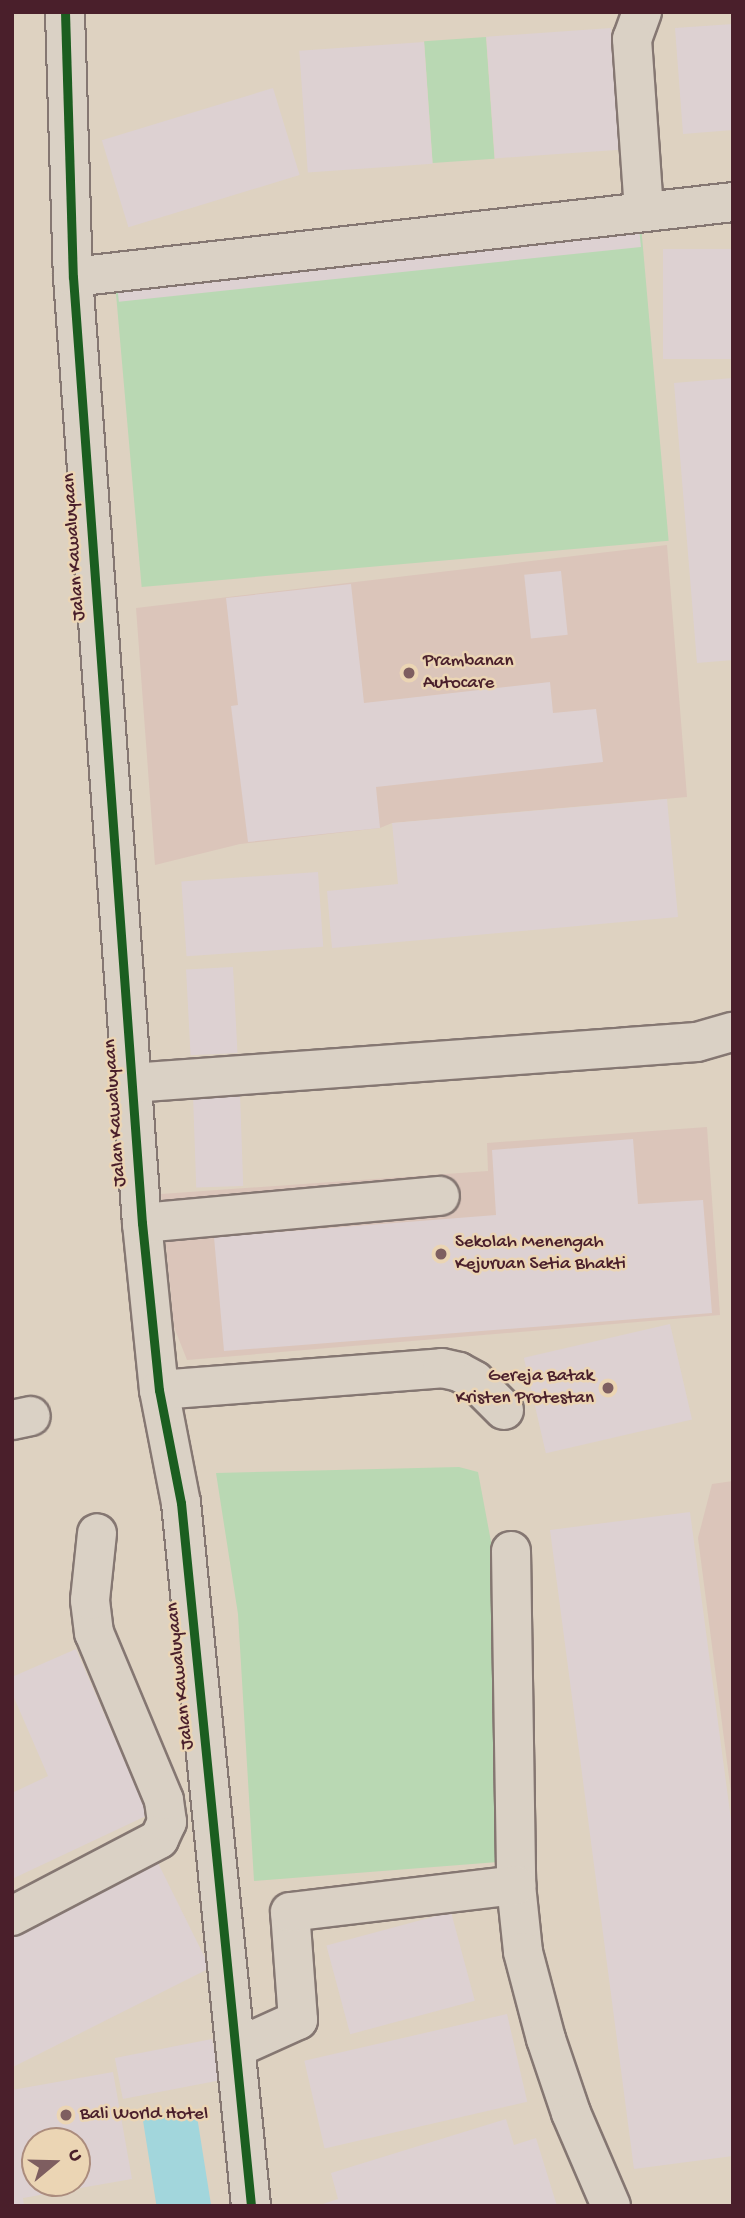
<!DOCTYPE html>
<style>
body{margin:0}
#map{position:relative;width:745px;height:2218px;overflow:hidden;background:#ded2c1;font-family:"Gochi Hand",sans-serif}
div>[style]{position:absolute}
.built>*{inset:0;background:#dbc5ba}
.green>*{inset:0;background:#b9d8b3;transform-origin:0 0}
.water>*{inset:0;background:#a2d6dc;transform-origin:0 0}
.building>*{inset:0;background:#ddd1d2;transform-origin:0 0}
.roads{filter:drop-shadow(2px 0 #857772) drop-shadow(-2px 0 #857772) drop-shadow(0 2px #857772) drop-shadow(0 -2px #857772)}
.minor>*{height:38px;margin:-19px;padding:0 19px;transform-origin:19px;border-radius:19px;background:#dad1c5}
.cycleway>*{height:9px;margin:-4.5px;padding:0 4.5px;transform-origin:4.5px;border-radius:4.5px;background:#1b5e20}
.dots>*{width:19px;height:19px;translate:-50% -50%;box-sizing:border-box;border:4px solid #ebd5b4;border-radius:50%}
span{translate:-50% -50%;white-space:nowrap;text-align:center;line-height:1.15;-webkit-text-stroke:5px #ebd5b4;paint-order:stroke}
.street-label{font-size:19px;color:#4a1f2b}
.poi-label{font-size:19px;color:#4a1f2b}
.left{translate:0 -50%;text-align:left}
.right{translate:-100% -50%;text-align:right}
.frame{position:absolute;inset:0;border:14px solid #4a1f2b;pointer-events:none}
.north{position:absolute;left:21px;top:2127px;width:70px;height:70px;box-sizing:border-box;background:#ebd5b4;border:2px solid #ab8c7d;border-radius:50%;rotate:71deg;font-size:19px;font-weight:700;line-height:28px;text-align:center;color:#4a1f2b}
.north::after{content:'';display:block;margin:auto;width:24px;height:32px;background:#7e5e60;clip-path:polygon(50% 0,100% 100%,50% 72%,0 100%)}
</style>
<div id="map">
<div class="built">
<div style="clip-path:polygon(667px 545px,687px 797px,392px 823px,380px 828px,240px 844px,155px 865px,136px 608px)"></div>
<div style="clip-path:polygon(707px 1127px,720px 1315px,187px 1360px,174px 1327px,161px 1194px,488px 1171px,487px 1143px)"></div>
<div style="clip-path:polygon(733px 1481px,733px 1808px,698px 1538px,712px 1484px)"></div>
</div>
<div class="green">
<div style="left:486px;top:37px;width:122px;height:62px;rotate:86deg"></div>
<div style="left:641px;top:225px;width:317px;height:529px;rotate:85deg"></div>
<div style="clip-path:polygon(459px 1467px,478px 1472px,492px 1547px,498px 1862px,254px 1881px,238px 1614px,216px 1473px)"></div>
</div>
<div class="water">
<div style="left:196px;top:2110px;width:97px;height:54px;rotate:81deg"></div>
</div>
<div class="building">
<div style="clip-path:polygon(733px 24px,733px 130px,683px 134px,675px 28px)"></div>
<div style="left:611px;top:28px;width:122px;height:125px;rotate:86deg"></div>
<div style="left:424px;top:42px;width:122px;height:125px;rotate:86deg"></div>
<div style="left:273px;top:88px;width:91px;height:179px;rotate:73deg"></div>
<div style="left:639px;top:228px;width:19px;height:525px;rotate:84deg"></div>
<div style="left:733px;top:249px;width:110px;height:70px;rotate:90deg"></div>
<div style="clip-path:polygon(733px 378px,733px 660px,697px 663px,674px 383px)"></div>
<div style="left:561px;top:571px;width:64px;height:37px;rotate:84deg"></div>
<div style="clip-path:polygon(351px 584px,364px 703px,550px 682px,553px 713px,596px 709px,603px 762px,376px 787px,380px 828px,248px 842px,231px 706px,238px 705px,226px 598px)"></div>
<div style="clip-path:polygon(667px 799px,678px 917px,332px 948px,327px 891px,398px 884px,392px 823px)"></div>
<div style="left:318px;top:872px;width:75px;height:137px;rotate:86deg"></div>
<div style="left:233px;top:967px;width:86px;height:47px;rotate:87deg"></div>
<div style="left:240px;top:1094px;width:92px;height:47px;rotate:88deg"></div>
<div style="clip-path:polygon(633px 1139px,638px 1204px,703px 1200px,712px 1313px,224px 1351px,214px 1237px,496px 1215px,492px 1150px)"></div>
<div style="left:670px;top:1324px;width:98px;height:150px;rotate:77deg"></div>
<div style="clip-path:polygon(690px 1512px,733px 1835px,733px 2156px,634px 2169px,550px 1530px)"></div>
<div style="clip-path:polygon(76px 1649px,148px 1815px,12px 1879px,12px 1793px,48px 1776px,12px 1693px,12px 1677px)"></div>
<div style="clip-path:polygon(158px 1863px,210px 1968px,13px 2067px,12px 1936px)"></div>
<div style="left:451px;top:1912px;width:92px;height:129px;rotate:75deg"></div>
<div style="left:507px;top:2014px;width:90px;height:208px;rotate:77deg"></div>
<div style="left:212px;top:2039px;width:42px;height:99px;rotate:79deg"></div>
<div style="clip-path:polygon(evenodd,113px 2072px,132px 2179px,23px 2198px,24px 2206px,12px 2206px,12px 2090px,113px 2072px,35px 2141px,77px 2141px,77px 2183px,35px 2183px,35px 2141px)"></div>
<div style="clip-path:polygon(506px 2119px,514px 2145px,536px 2138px,557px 2206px,317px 2206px,338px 2199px,331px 2173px)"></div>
</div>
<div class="roads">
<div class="minor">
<div style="left:65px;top:12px;width:265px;rotate:88.3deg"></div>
<div style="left:73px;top:277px;width:949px;rotate:85.83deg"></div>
<div style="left:142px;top:1223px;width:168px;rotate:84.2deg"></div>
<div style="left:159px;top:1390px;width:115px;rotate:79deg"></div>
<div style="left:181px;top:1503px;width:706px;rotate:84.31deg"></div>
<div style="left:642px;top:12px;width:29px;rotate:110deg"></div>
<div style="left:632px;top:39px;width:171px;rotate:86deg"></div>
<div style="left:73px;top:277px;width:664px;rotate:-6.48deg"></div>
<div style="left:131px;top:1083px;width:567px;rotate:-4.14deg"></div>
<div style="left:697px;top:1042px;width:37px;rotate:-16deg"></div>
<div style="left:142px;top:1223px;width:299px;rotate:-5.2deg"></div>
<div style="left:159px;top:1390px;width:284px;rotate:-4.4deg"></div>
<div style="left:442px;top:1368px;width:17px;rotate:13deg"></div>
<div style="left:459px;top:1372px;width:18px;rotate:29deg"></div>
<div style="left:475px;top:1381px;width:41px;rotate:45deg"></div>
<div style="left:12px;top:1420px;width:19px;rotate:-12deg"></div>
<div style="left:511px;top:1551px;width:334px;rotate:89.1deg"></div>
<div style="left:516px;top:1885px;width:67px;rotate:84deg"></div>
<div style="left:523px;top:1952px;width:90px;rotate:75.2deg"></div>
<div style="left:546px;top:2039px;width:78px;rotate:71.3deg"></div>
<div style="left:571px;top:2113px;width:101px;rotate:66.7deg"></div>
<div style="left:12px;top:1916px;width:166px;rotate:-27.6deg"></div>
<div style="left:159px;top:1839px;width:19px;rotate:-65deg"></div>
<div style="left:167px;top:1822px;width:22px;rotate:-98deg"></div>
<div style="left:164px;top:1800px;width:181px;rotate:-112.7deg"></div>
<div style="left:94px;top:1633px;width:33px;rotate:-97deg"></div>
<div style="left:90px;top:1600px;width:67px;rotate:-84deg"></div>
<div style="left:236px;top:2048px;width:68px;rotate:-24.3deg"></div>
<div style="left:298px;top:2020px;width:108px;rotate:-94.2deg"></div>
<div style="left:290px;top:1912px;width:228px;rotate:-6.8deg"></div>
</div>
</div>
<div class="cycleway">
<div style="left:65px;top:12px;width:265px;rotate:88.3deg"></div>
<div style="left:73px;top:277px;width:949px;rotate:85.83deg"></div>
<div style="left:142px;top:1223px;width:168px;rotate:84.2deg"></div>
<div style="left:159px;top:1390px;width:115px;rotate:79deg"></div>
<div style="left:181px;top:1503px;width:706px;rotate:84.31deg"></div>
</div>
<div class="dots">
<div style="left:409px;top:673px;background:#7e5e60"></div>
<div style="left:441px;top:1254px;background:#7e5e60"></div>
<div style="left:608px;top:1388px;background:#7e5e60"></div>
<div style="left:66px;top:2115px;background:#7e5e60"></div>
</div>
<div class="street-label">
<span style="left:75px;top:547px;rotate:-94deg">Jalan Kawaluyaan</span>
<span style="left:116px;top:1113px;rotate:-94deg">Jalan Kawaluyaan</span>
<span style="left:181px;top:1676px;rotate:-96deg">Jalan Kawaluyaan</span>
</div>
<div class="poi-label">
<span class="left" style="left:423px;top:673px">Prambanan<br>Autocare</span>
<span class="left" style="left:455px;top:1254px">Sekolah Menengah<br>Kejuruan Setia Bhakti</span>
<span class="right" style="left:594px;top:1388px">Gereja Batak<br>Kristen Protestan</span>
<span class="left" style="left:80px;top:2115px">Bali World Hotel</span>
</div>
<div class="frame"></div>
<div class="north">U</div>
</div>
